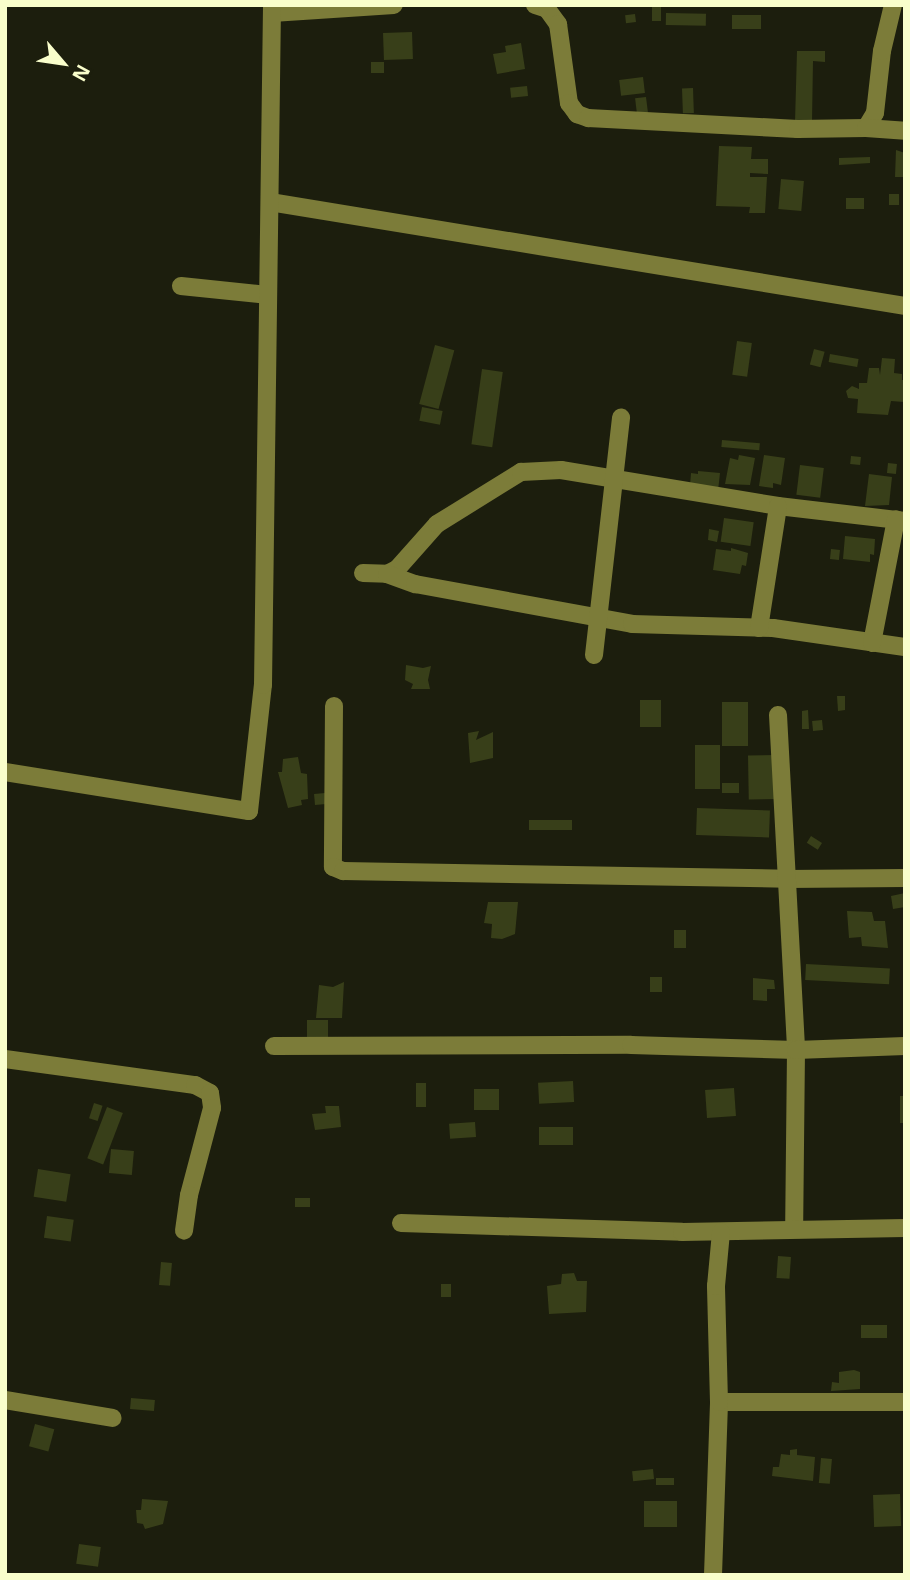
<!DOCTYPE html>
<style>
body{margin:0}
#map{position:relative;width:910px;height:1580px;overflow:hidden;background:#1c1e0d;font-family:"Open Sans",sans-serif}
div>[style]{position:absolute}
.building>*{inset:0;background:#383f19;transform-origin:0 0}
.minor>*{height:18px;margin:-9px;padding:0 9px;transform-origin:9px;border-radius:9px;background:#7c7c39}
span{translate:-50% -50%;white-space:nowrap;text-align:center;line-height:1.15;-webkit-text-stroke:6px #1c1e0d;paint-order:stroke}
.frame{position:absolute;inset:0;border:7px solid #f9fecb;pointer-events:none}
.north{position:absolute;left:28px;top:28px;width:70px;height:70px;-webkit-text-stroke:5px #1c1e0d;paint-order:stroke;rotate:119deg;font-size:19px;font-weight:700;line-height:28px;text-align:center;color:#f9fecb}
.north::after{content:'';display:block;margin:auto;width:24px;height:32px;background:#f9fecb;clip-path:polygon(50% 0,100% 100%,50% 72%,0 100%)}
</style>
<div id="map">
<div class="building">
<div style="left:652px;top:5px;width:9px;height:16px"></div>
<div style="left:666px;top:13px;width:40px;height:12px;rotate:1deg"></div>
<div style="left:635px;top:14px;width:8px;height:10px;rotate:83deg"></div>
<div style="left:732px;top:15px;width:29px;height:14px"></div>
<div style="left:412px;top:32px;width:27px;height:29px;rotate:88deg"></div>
<div style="clip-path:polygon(521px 43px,525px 69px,497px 74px,493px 54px,506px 52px,505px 46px)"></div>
<div style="clip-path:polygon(797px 51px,825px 51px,825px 62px,813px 61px,812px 122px,795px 122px)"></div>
<div style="left:371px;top:62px;width:13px;height:11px"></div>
<div style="left:643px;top:77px;width:16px;height:24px;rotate:83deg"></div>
<div style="left:527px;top:86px;width:10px;height:17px;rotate:84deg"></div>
<div style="left:693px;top:88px;width:25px;height:11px;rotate:88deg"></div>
<div style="left:646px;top:97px;width:17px;height:11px;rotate:83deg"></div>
<div style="clip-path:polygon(719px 146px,752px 147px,751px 159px,768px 159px,768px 174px,750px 173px,750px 177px,767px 177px,765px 213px,749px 213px,750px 207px,716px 206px)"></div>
<div style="clip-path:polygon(896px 150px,905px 153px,905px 177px,895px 177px)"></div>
<div style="clip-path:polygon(870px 157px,870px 163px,839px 165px,839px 158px)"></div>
<div style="left:781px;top:179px;width:23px;height:30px;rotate:5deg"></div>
<div style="left:889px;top:194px;width:10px;height:11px"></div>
<div style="left:864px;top:198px;width:11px;height:18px;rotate:90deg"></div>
<div style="left:737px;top:341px;width:15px;height:34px;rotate:8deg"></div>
<div style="left:435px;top:345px;width:20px;height:61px;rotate:15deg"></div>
<div style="left:814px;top:349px;width:11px;height:16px;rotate:15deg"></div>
<div style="left:830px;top:354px;width:29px;height:8px;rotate:10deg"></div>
<div style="clip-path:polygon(882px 358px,895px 359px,894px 373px,902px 374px,902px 380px,905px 380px,904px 402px,891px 401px,888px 415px,857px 413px,858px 399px,848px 398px,846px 391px,852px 386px,859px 389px,859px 383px,867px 383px,869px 368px,879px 368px,880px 375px)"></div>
<div style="left:482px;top:369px;width:21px;height:76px;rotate:8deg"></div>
<div style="left:422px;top:407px;width:21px;height:14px;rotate:11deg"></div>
<div style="left:722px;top:440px;width:38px;height:7px;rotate:5deg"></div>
<div style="clip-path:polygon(739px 455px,755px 458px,750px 485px,725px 484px,730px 458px,738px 460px)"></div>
<div style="clip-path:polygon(764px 455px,785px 458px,781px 485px,773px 483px,773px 488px,759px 486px)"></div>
<div style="left:851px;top:456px;width:10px;height:8px;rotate:6deg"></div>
<div style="left:888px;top:463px;width:9px;height:10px;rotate:6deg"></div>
<div style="left:800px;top:465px;width:24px;height:30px;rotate:7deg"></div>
<div style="clip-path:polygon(698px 471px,720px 473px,718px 491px,690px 486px,691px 473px,698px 474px)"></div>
<div style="clip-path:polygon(869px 474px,892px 477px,889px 505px,865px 506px)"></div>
<div style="left:724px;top:518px;width:30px;height:24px;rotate:8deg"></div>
<div style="clip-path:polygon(709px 529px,719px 531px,717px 542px,708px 540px)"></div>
<div style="clip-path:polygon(845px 536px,875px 539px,874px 555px,870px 554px,870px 562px,843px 559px)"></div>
<div style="clip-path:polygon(731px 548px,748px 553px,746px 566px,742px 565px,740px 574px,713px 570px,716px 549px,731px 551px)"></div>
<div style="left:831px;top:549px;width:9px;height:10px;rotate:6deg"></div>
<div style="clip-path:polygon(406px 665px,423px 668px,431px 666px,428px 680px,430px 689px,411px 689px,413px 684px,405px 680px)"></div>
<div style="clip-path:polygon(837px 696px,845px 696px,845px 710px,838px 711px)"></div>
<div style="left:661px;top:700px;width:27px;height:21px;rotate:90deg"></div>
<div style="left:722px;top:702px;width:26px;height:44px"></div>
<div style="clip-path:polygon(808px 710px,809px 729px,802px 729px,802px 711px)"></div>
<div style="left:822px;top:720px;width:10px;height:10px;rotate:84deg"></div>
<div style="clip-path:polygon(479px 731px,476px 740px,493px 732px,493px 758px,470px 763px,468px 733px)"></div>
<div style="left:695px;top:745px;width:25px;height:44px"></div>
<div style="left:776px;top:755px;width:44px;height:28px;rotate:89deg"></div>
<div style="clip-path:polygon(298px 757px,301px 773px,307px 774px,308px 799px,301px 800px,302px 805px,288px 808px,278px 772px,282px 772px,283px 759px)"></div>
<div style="left:722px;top:783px;width:17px;height:10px"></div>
<div style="left:325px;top:793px;width:11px;height:11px;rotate:85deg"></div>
<div style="left:697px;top:808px;width:73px;height:27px;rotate:2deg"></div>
<div style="left:572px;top:820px;width:10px;height:43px;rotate:90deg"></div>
<div style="left:811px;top:836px;width:13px;height:8px;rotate:32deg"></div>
<div style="clip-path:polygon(905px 893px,905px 907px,893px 909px,891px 896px)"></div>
<div style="clip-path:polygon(488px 902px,518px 902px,515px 934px,502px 939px,491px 938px,492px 924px,484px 923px)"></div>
<div style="clip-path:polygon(847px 911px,872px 912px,874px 921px,885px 921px,888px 948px,862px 946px,861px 937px,849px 938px)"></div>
<div style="left:674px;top:930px;width:12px;height:18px"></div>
<div style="left:806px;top:964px;width:84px;height:16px;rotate:3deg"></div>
<div style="left:662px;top:977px;width:15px;height:12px;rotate:90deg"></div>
<div style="clip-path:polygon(753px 978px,774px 980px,775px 989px,767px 989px,767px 1001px,753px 1000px)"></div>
<div style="clip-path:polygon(344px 982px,342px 1018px,316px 1018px,319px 985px,333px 987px)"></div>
<div style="left:307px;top:1020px;width:21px;height:20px"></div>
<div style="left:573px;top:1081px;width:21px;height:35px;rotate:87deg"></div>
<div style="left:416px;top:1083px;width:10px;height:24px"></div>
<div style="left:734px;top:1088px;width:28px;height:29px;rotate:86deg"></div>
<div style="left:499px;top:1089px;width:21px;height:25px;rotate:90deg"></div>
<div style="left:905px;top:1096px;width:27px;height:5px;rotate:90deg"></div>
<div style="left:94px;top:1103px;width:9px;height:16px;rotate:18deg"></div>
<div style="clip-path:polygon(325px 1106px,339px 1106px,341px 1127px,315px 1130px,312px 1114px,326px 1113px)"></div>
<div style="left:107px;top:1107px;width:17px;height:55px;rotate:21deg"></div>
<div style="left:475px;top:1122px;width:15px;height:26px;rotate:86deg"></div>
<div style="left:539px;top:1127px;width:34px;height:18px"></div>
<div style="left:111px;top:1149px;width:23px;height:24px;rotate:5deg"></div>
<div style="left:38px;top:1169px;width:33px;height:28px;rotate:9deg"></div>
<div style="left:295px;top:1198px;width:15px;height:9px"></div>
<div style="left:47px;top:1216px;width:27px;height:22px;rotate:8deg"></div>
<div style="left:778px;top:1256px;width:13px;height:22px;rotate:4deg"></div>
<div style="left:161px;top:1262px;width:11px;height:23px;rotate:5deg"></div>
<div style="clip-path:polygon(574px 1273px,577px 1281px,587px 1281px,586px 1312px,549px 1314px,547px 1286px,561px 1284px,562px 1274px)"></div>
<div style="left:441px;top:1284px;width:10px;height:13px"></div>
<div style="left:887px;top:1325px;width:13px;height:26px;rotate:90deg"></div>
<div style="clip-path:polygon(854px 1370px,860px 1372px,860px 1389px,831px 1391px,832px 1382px,839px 1383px,839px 1372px)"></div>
<div style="left:131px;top:1398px;width:24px;height:11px;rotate:5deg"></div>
<div style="left:35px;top:1424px;width:20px;height:23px;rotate:15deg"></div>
<div style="clip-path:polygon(797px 1449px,797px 1455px,815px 1457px,813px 1481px,772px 1476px,773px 1467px,779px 1467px,781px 1454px,790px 1455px,790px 1450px)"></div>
<div style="left:821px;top:1458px;width:11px;height:25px;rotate:5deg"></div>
<div style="left:653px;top:1469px;width:10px;height:21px;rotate:84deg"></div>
<div style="left:656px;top:1478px;width:18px;height:7px"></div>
<div style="left:900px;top:1494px;width:32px;height:27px;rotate:88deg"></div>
<div style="clip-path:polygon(142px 1499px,168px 1501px,163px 1524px,145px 1529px,143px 1524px,137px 1523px,136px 1510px,141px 1510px)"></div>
<div style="left:644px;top:1501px;width:33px;height:26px"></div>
<div style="left:79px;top:1544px;width:22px;height:20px;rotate:8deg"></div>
</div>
<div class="minor">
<div style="left:535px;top:5px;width:13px;rotate:18deg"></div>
<div style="left:547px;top:9px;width:19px;rotate:54deg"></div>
<div style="left:558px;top:24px;width:80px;rotate:82.1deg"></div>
<div style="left:569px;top:103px;width:14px;rotate:54deg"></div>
<div style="left:577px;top:114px;width:12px;rotate:20deg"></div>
<div style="left:588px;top:118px;width:210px;rotate:3deg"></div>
<div style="left:798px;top:129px;width:68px;rotate:-0.8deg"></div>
<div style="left:866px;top:128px;width:17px;rotate:-59deg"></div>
<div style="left:875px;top:113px;width:62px;rotate:-83.6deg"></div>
<div style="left:882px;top:51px;width:47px;rotate:-76.6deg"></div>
<div style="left:272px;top:13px;width:122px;rotate:-3.8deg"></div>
<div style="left:866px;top:128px;width:39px;rotate:4deg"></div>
<div style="left:270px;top:202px;width:643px;rotate:9.3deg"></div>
<div style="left:181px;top:286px;width:87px;rotate:5.9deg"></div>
<div style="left:363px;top:573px;width:24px;rotate:2deg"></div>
<div style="left:387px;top:574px;width:11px;rotate:-27deg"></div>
<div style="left:397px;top:569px;width:60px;rotate:-48.4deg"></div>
<div style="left:437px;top:524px;width:99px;rotate:-31.8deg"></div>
<div style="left:521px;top:472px;width:40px;rotate:-2.9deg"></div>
<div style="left:561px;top:470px;width:220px;rotate:9.4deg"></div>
<div style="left:778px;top:506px;width:128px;rotate:6.7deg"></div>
<div style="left:387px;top:574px;width:30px;rotate:20deg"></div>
<div style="left:415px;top:584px;width:221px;rotate:10.4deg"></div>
<div style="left:632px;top:624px;width:141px;rotate:1.6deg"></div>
<div style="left:773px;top:628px;width:133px;rotate:8.2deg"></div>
<div style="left:759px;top:628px;width:123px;rotate:-81.1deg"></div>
<div style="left:872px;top:643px;width:126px;rotate:-79deg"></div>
<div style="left:594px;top:655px;width:239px;rotate:-83.5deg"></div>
<div style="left:334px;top:706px;width:161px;rotate:90.4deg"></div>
<div style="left:333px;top:867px;width:11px;rotate:22deg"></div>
<div style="left:343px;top:871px;width:443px;rotate:1deg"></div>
<div style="left:786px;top:879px;width:119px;rotate:-0.5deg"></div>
<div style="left:778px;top:715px;width:335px;rotate:86.9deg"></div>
<div style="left:796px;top:1050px;width:179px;rotate:90.6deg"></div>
<div style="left:5px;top:772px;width:247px;rotate:9.1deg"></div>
<div style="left:249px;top:811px;width:127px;rotate:-83.7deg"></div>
<div style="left:263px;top:685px;width:680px;rotate:-89.24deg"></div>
<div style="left:274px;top:1046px;width:357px;rotate:-0.2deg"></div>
<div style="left:631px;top:1045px;width:165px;rotate:1.7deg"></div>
<div style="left:796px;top:1050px;width:109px;rotate:-2.1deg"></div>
<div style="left:5px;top:1059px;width:192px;rotate:7.8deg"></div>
<div style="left:195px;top:1085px;width:17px;rotate:28deg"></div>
<div style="left:210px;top:1093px;width:15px;rotate:82deg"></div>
<div style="left:212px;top:1108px;width:90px;rotate:104.8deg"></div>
<div style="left:189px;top:1195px;width:36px;rotate:98deg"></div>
<div style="left:401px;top:1223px;width:281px;rotate:1.8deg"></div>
<div style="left:682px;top:1232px;width:223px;rotate:-1deg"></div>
<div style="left:5px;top:1400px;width:109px;rotate:9.5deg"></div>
<div style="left:719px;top:1402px;width:186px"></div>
<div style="left:713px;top:1575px;width:173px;rotate:-88deg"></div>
<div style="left:719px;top:1402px;width:116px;rotate:-91.5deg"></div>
<div style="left:716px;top:1286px;width:54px;rotate:-84.7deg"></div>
</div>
<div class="frame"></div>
<div class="north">N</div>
</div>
